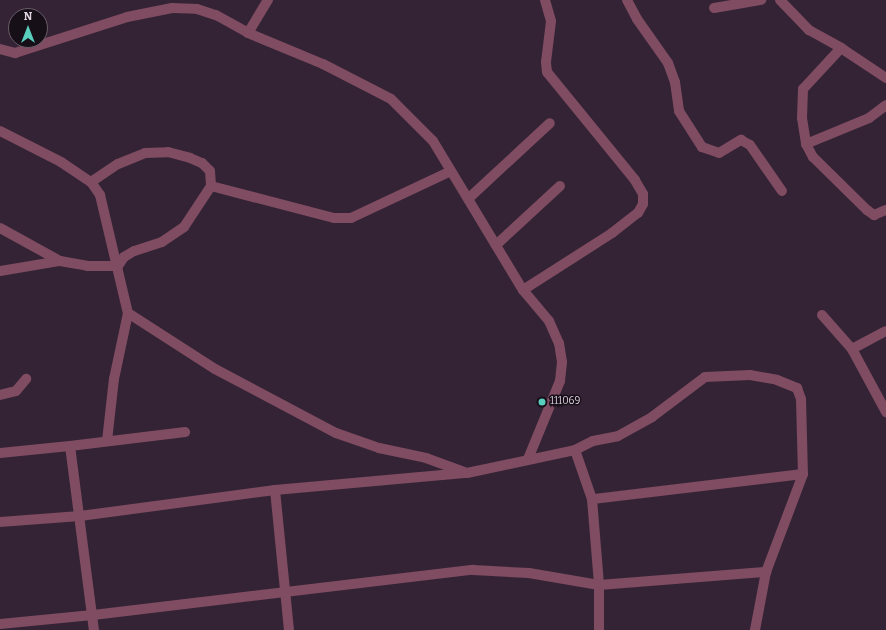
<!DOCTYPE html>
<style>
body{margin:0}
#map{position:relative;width:886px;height:630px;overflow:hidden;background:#342335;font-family:Bitter,serif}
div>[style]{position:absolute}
.street>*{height:10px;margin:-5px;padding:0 5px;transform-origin:5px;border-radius:5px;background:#7f4c62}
.dots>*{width:11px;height:11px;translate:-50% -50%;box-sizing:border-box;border:2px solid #170f18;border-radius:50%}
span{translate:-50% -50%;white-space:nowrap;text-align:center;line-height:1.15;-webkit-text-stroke:3px #170f18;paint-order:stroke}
.poi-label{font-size:10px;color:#ded2df}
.left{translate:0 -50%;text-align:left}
.north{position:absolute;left:8px;top:8px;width:40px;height:40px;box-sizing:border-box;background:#170f18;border:1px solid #675d68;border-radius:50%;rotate:0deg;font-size:11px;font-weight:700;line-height:16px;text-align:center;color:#ded2df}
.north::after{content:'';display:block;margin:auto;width:14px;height:18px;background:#5acebd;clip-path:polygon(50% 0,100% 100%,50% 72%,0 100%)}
</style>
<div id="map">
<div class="street">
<div style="left:627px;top:0;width:21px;rotate:62deg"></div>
<div style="left:637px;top:19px;width:54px;rotate:54.8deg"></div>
<div style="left:668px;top:63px;width:20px;rotate:70deg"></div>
<div style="left:675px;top:82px;width:29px;rotate:82deg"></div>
<div style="left:679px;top:111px;width:43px;rotate:57.4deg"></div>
<div style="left:702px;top:147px;width:18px;rotate:19deg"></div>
<div style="left:719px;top:153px;width:26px;rotate:-31deg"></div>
<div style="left:741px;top:140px;width:10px;rotate:29deg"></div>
<div style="left:750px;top:145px;width:56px;rotate:55.2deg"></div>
<div style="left:780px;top:0;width:42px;rotate:46deg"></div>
<div style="left:809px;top:30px;width:37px;rotate:29deg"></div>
<div style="left:841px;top:48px;width:54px;rotate:33.7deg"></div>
<div style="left:714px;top:8px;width:48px;rotate:-9.7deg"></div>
<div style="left:248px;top:33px;width:39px;rotate:-59deg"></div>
<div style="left:841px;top:48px;width:56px;rotate:132.8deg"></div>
<div style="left:803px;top:89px;width:29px;rotate:92deg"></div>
<div style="left:802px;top:118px;width:26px;rotate:81deg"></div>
<div style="left:806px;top:144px;width:15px;rotate:62deg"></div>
<div style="left:813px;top:157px;width:76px;rotate:44.5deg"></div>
<div style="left:867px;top:210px;width:9px;rotate:36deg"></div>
<div style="left:874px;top:215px;width:13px;rotate:-23deg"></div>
<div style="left:0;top:49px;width:16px;rotate:15deg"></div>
<div style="left:15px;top:53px;width:118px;rotate:-17.8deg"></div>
<div style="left:127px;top:17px;width:46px;rotate:-11.3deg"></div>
<div style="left:172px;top:8px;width:25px;rotate:2deg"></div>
<div style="left:197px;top:9px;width:20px;rotate:18deg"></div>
<div style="left:216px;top:15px;width:37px;rotate:29deg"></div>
<div style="left:248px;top:33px;width:81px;rotate:22.5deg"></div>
<div style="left:323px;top:64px;width:76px;rotate:27.2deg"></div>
<div style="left:391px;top:99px;width:59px;rotate:45deg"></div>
<div style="left:433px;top:141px;width:174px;rotate:58.9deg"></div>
<div style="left:523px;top:290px;width:40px;rotate:50deg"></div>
<div style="left:549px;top:321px;width:24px;rotate:66deg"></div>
<div style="left:559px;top:343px;width:19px;rotate:81deg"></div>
<div style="left:562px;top:362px;width:19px;rotate:96deg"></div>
<div style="left:560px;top:381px;width:84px;rotate:112.3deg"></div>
<div style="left:0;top:131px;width:68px;rotate:26.9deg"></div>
<div style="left:61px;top:162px;width:36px;rotate:34deg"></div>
<div style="left:91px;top:182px;width:16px;rotate:55deg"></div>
<div style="left:100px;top:195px;width:121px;rotate:76.7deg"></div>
<div style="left:128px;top:313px;width:103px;rotate:32.8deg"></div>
<div style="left:215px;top:369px;width:137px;rotate:27.9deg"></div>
<div style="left:336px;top:433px;width:46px;rotate:19.2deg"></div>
<div style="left:379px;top:448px;width:48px;rotate:12deg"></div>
<div style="left:426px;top:458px;width:40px;rotate:20.2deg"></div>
<div style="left:806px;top:144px;width:68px;rotate:-22.4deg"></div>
<div style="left:869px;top:118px;width:21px;rotate:-37deg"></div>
<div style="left:91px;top:182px;width:32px;rotate:-34deg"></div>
<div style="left:118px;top:164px;width:29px;rotate:-22deg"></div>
<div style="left:145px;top:153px;width:23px;rotate:-2deg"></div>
<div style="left:168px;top:152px;width:23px;rotate:15deg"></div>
<div style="left:190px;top:158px;width:13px;rotate:23deg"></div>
<div style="left:202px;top:163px;width:11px;rotate:45deg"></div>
<div style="left:210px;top:171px;width:15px;rotate:86deg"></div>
<div style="left:211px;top:186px;width:49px;rotate:123.4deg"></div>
<div style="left:184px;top:227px;width:27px;rotate:146deg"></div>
<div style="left:162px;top:242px;width:29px;rotate:162deg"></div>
<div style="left:134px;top:251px;width:12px;rotate:149deg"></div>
<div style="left:124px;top:257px;width:11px;rotate:124deg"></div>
<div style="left:211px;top:186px;width:127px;rotate:14.6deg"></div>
<div style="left:334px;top:218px;width:17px"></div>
<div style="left:351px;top:218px;width:110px;rotate:-25.2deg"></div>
<div style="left:469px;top:198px;width:110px;rotate:-42.8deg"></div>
<div style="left:0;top:228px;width:68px;rotate:28.8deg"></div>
<div style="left:60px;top:261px;width:27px;rotate:10deg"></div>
<div style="left:87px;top:266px;width:31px"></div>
<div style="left:496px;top:245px;width:87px;rotate:-42.7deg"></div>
<div style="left:0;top:271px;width:61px;rotate:-9.5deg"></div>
<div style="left:523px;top:290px;width:106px;rotate:-32.6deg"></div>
<div style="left:612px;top:233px;width:33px;rotate:-38deg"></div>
<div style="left:638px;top:213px;width:10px;rotate:-61deg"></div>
<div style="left:643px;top:204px;width:10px;rotate:-90deg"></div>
<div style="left:643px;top:194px;width:16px;rotate:-120deg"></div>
<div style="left:635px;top:180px;width:139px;rotate:-129.2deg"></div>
<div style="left:547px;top:72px;width:10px;rotate:-96deg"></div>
<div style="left:546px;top:62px;width:41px;rotate:-83deg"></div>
<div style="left:551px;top:21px;width:22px;rotate:-106deg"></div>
<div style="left:822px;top:315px;width:45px;rotate:48.6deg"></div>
<div style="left:852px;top:349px;width:72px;rotate:61.6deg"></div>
<div style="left:852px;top:349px;width:38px;rotate:-28deg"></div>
<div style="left:0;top:395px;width:16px;rotate:-14deg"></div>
<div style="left:16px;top:391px;width:16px;rotate:-50deg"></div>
<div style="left:107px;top:441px;width:62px;rotate:-83.6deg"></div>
<div style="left:114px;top:379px;width:67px;rotate:-78deg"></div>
<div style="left:70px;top:446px;width:116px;rotate:-6.9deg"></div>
<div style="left:575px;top:450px;width:52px;rotate:70.9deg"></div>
<div style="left:592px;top:499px;width:86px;rotate:85.3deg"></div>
<div style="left:599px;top:585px;width:45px;rotate:90deg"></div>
<div style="left:0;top:453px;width:70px;rotate:-5.7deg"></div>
<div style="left:70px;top:446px;width:186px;rotate:82.6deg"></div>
<div style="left:275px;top:490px;width:141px;rotate:84.3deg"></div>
<div style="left:0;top:522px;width:80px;rotate:-4.3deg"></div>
<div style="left:80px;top:516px;width:197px;rotate:-7.6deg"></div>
<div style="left:275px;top:490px;width:193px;rotate:-5.1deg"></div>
<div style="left:467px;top:473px;width:110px;rotate:-12deg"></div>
<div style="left:575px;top:450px;width:20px;rotate:-27deg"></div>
<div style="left:593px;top:441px;width:25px;rotate:-11deg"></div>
<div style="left:618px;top:436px;width:39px;rotate:-29deg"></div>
<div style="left:652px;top:417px;width:66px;rotate:-37deg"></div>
<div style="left:705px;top:377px;width:45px;rotate:-2.5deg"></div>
<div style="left:750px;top:375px;width:27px;rotate:10deg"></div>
<div style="left:777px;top:380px;width:22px;rotate:22deg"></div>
<div style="left:797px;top:388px;width:12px;rotate:70deg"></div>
<div style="left:801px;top:399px;width:75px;rotate:88.5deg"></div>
<div style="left:803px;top:474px;width:212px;rotate:173.2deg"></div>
<div style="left:0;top:624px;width:93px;rotate:-5.5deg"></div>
<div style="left:93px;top:615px;width:383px;rotate:-6.8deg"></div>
<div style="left:473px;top:570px;width:56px;rotate:3.1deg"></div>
<div style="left:529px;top:573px;width:71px;rotate:9.7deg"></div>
<div style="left:599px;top:585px;width:168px;rotate:-4.5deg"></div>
<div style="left:766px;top:572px;width:105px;rotate:-69.3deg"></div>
<div style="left:755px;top:630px;width:59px;rotate:-79.3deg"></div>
</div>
<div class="dots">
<div style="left:542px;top:402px;background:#5acebd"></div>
</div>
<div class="poi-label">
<span class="left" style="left:550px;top:402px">111069</span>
</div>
<div class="north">N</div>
</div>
